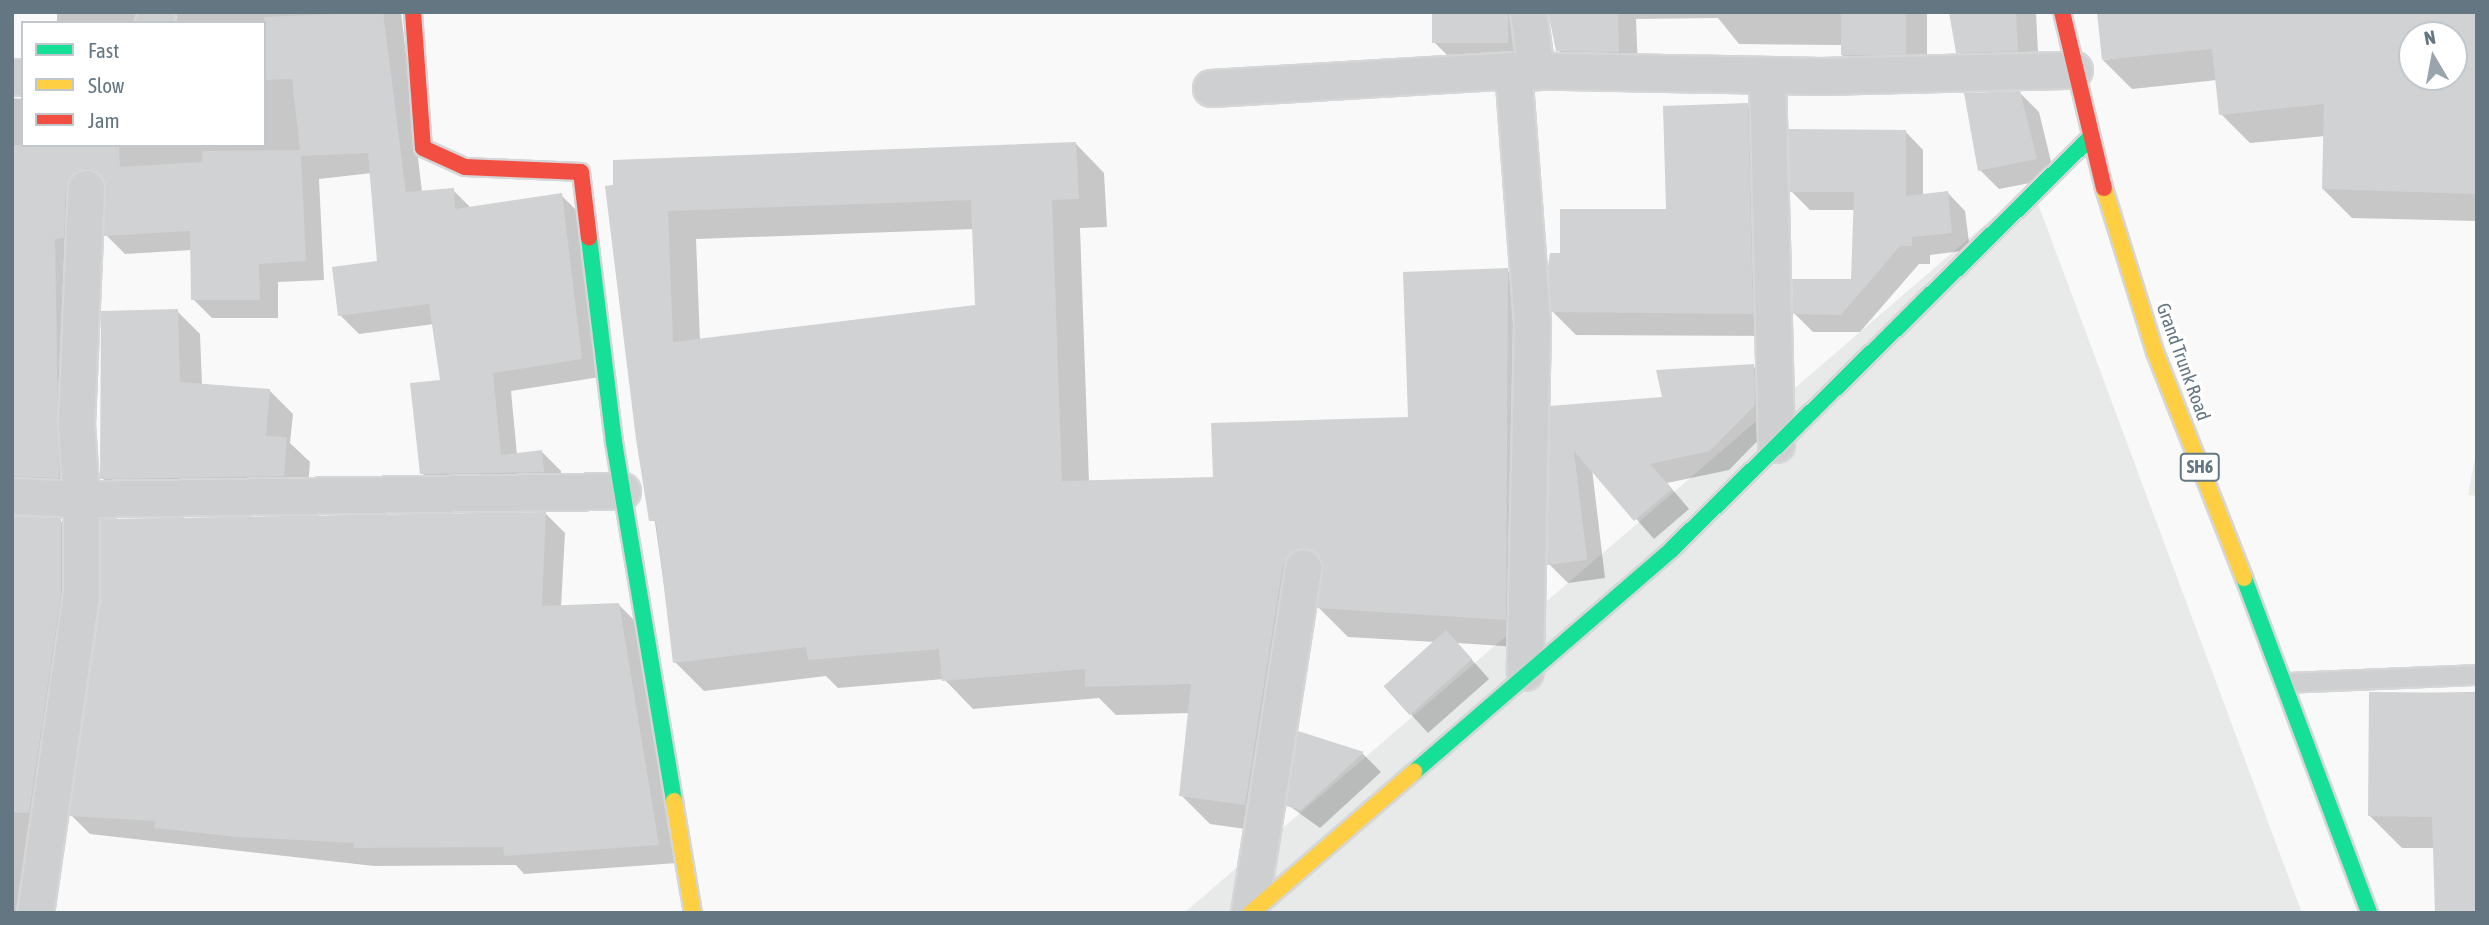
<!DOCTYPE html>
<style>
body{margin:0}
#map{position:relative;width:2489px;height:925px;overflow:hidden;background:#f9f9f9;font-family:"Asap Condensed",sans-serif}
div>[style]{position:absolute}
.built>*{inset:0;background:#e8e9e9}
.green>*{inset:0;background:#e8ebe6}
.shadow>*{inset:0;background:#0003;transform-origin:0 0}
.building>*{inset:0;background:#d0d2d3;transform-origin:0 0}
.roads{filter:drop-shadow(2px 0 #d5d6d7) drop-shadow(-2px 0 #d5d6d7) drop-shadow(0 2px #d5d6d7) drop-shadow(0 -2px #d5d6d7)}
.lane>*{height:18px;margin:-9px;padding:0 9px;transform-origin:9px;border-radius:9px;background:#cecfd0}
.street>*{height:35px;margin:-17.5px;padding:0 17.5px;transform-origin:17.5px;border-radius:17.5px;background:#cecfd0}
.fast>*{height:16px;margin:-8px;padding:0 8px;transform-origin:8px;border-radius:8px;background:#16e098}
.slow>*{height:16px;margin:-8px;padding:0 8px;transform-origin:8px;border-radius:8px;background:#ffcf43}
.jam>*{height:16px;margin:-8px;padding:0 8px;transform-origin:8px;border-radius:8px;background:#f24e42}
span{translate:-50% -50%;white-space:nowrap;text-align:center;line-height:1.15;-webkit-text-stroke:7px #fff;paint-order:stroke}
.shield-label span{padding:2px 5px;background:#fff;border:2px solid;border-radius:5px;-webkit-text-stroke-width:0}
.shield-label{font-size:18px;color:#657683;font-weight:700}
.street-label{font-size:19px;color:#657683}
.frame{position:absolute;inset:0;border:14px solid #657683;pointer-events:none}
.legend{position:absolute;left:21px;top:21px;width:245px;height:126px;box-sizing:border-box;background:#fff;border:2px solid #c1c8cd;margin:0;padding:9px 12px;list-style:none;font-size:21px;color:#657683}
.legend li{display:flex;align-items:center;gap:14px;height:35px}
.legend b{width:35px;border:2px solid #c1c8cd}
.north{position:absolute;left:2398px;top:21px;width:70px;height:70px;box-sizing:border-box;background:#fff;border:2px solid #c1c8cd;border-radius:50%;rotate:350deg;font-size:19px;font-weight:700;line-height:28px;text-align:center;color:#657683}
.north::after{content:'';display:block;margin:auto;width:24px;height:32px;background:#99a4ac;clip-path:polygon(50% 0,100% 100%,50% 72%,0 100%)}
</style>
<div id="map">
<div class="built">
<div style="clip-path:polygon(2031px 185px,2302px 913px,1184px 913px)"></div>
</div>
<div class="green">
<div style="clip-path:polygon(2477px 448px,2477px 496px,2468px 495px)"></div>
</div>
<div class="shadow">
<div style="left:57px;top:12px;width:114px;height:11px"></div>
<div style="clip-path:polygon(177px 12px,401px 12px,422px 192px,453px 190px,472px 209px,561px 195px,580px 214px,600px 377px,511px 391px,517px 455px,542px 452px,561px 471px,562px 490px,441px 492px,422px 473px,443px 382px,434px 324px,359px 334px,340px 315px,379px 262px,372px 173px,319px 179px,324px 280px,278px 282px,278px 318px,212px 318px,193px 299px,192px 250px,125px 254px,106px 235px,106px 187px,95px 189px,78px 496px,12px 497px,12px 98px,23px 99px,23px 145px,264px 145px,264px 23px,176px 23px)"></div>
<div style="clip-path:polygon(1434px 12px,1521px 12px,1530px 60px,1454px 62px,1435px 43px)"></div>
<div style="clip-path:polygon(1550px 12px,1927px 12px,1927px 74px,1862px 76px,1841px 54px,1841px 45px,1739px 44px,1718px 18px,1636px 19px,1638px 70px,1577px 69px,1558px 50px)"></div>
<div style="clip-path:polygon(1951px 12px,2036px 12px,2039px 72px,1979px 73px,1958px 52px)"></div>
<div style="clip-path:polygon(evenodd,2477px 12px,2477px 221px,2352px 218px,2323px 189px,2325px 136px,2250px 143px,2221px 114px,2217px 80px,2132px 89px,2103px 60px,2477px 12px,2412px 35px,2454px 35px,2454px 77px,2412px 77px,2412px 35px)"></div>
<div style="clip-path:polygon(2020px 93px,2039px 112px,2055px 178px,1999px 189px,1980px 170px)"></div>
<div style="clip-path:polygon(1747px 105px,1770px 128px,1775px 336px,1576px 335px,1553px 312px,1668px 211px)"></div>
<div style="clip-path:polygon(1905px 131px,1923px 150px,1923px 196px,1947px 192px,1965px 211px,1970px 250px,1930px 255px,1930px 264px,1919px 264px,1860px 332px,1813px 332px,1795px 314px,1853px 281px,1855px 210px,1810px 210px,1792px 192px)"></div>
<div style="clip-path:polygon(evenodd,1076px 144px,1104px 173px,1107px 227px,1080px 228px,1089px 482px,1214px 478px,1410px 418px,1507px 270px,1536px 299px,1534px 648px,1457px 643px,1489px 679px,1428px 733px,1385px 686px,1435px 642px,1348px 637px,1319px 608px,1322px 580px,1311px 593px,1274px 833px,1210px 824px,1181px 795px,1190px 713px,1116px 715px,1099px 698px,973px 709px,944px 679px,838px 688px,826px 676px,704px 691px,675px 662px,607px 188px,1076px 144px,974px 229px,977px 306px,700px 341px,696px 239px,974px 229px)"></div>
<div style="clip-path:polygon(177px 311px,200px 334px,202px 385px,269px 390px,293px 414px,290px 443px,310px 462px,307px 499px,125px 501px,102px 478px)"></div>
<div style="clip-path:polygon(1753px 366px,1772px 385px,1773px 425px,1729px 470px,1667px 483px,1689px 509px,1654px 539px,1592px 469px,1605px 578px,1568px 583px,1549px 564px,1552px 408px,1664px 398px)"></div>
<div style="clip-path:polygon(546px 514px,565px 533px,561px 607px,618px 604px,637px 623px,677px 863px,524px 874px,516px 865px,374px 866px,90px 834px,71px 815px)"></div>
<div style="clip-path:polygon(12px 517px,60px 520px,81px 541px,39px 913px,12px 913px)"></div>
<div style="clip-path:polygon(2477px 692px,2477px 913px,2435px 848px,2402px 848px,2369px 815px,2370px 694px)"></div>
<div style="clip-path:polygon(1299px 733px,1363px 754px,1381px 772px,1320px 828px,1288px 805px)"></div>
</div>
<div class="building">
<div style="clip-path:polygon(383px 12px,406px 192px,454px 188px,455px 209px,562px 193px,582px 359px,493px 373px,501px 455px,542px 450px,544px 472px,420px 474px,410px 383px,440px 380px,429px 304px,338px 316px,332px 267px,377px 261px,368px 153px,301px 156px,306px 261px,259px 264px,260px 300px,191px 300px,190px 231px,104px 236px,104px 179px,88px 168px,76px 171px,66px 187px,64px 238px,55px 239px,59px 478px,12px 476px,12px 145px,119px 145px,120px 167px,202px 162px,202px 151px,300px 150px,292px 79px,264px 80px,264px 17px)"></div>
<div style="left:1432px;top:12px;width:76px;height:31px"></div>
<div style="clip-path:polygon(1548px 12px,1618px 12px,1619px 52px,1556px 51px)"></div>
<div style="left:1841px;top:12px;width:65px;height:43px"></div>
<div style="clip-path:polygon(1949px 12px,2016px 12px,2018px 51px,1956px 53px)"></div>
<div style="clip-path:polygon(evenodd,2097px 12px,2477px 12px,2475px 194px,2322px 189px,2324px 104px,2219px 115px,2212px 49px,2102px 60px,2097px 12px,2412px 35px,2454px 35px,2454px 77px,2412px 77px,2412px 35px)"></div>
<div style="clip-path:polygon(2020px 91px,2037px 159px,1978px 171px,1964px 93px)"></div>
<div style="clip-path:polygon(1748px 103px,1753px 314px,1551px 312px,1548px 267px,1550px 253px,1560px 253px,1560px 209px,1666px 209px,1663px 106px)"></div>
<div style="clip-path:polygon(1788px 129px,1906px 130px,1906px 196px,1948px 191px,1952px 233px,1912px 237px,1912px 246px,1900px 246px,1841px 315px,1793px 314px,1792px 279px,1851px 279px,1854px 192px,1790px 192px)"></div>
<div style="clip-path:polygon(evenodd,1076px 142px,1079px 199px,1052px 200px,1062px 481px,1213px 477px,1211px 423px,1408px 417px,1403px 272px,1508px 268px,1506px 620px,1317px 608px,1322px 560px,1315px 551px,1295px 549px,1283px 564px,1245px 805px,1179px 796px,1191px 684px,1085px 687px,1085px 669px,942px 681px,939px 649px,808px 660px,806px 647px,673px 663px,656px 521px,649px 521px,636px 439px,605px 186px,613px 185px,613px 160px,1076px 142px,971px 200px,975px 305px,673px 342px,668px 211px,971px 200px)"></div>
<div style="clip-path:polygon(178px 309px,180px 382px,270px 389px,266px 436px,287px 437px,284px 476px,100px 479px,101px 311px)"></div>
<div style="clip-path:polygon(1754px 364px,1755px 405px,1710px 451px,1650px 464px,1672px 489px,1634px 521px,1574px 451px,1587px 560px,1547px 565px,1550px 406px,1662px 397px,1656px 370px)"></div>
<div style="clip-path:polygon(546px 512px,542px 606px,619px 603px,659px 845px,504px 856px,503px 847px,353px 848px,354px 843px,237px 837px,154px 828px,155px 821px,69px 816px,101px 598px,101px 519px)"></div>
<div style="clip-path:polygon(12px 516px,61px 518px,61px 594px,29px 813px,12px 812px)"></div>
<div style="left:1446px;top:630px;width:39px;height:84px;rotate:48deg"></div>
<div style="clip-path:polygon(2369px 692px,2477px 693px,2477px 913px,2435px 913px,2432px 817px,2368px 816px)"></div>
<div style="clip-path:polygon(1298px 731px,1364px 752px,1301px 810px,1286px 806px)"></div>
</div>
<div class="roads">
<div class="lane">
<div style="left:2286px;top:683px;width:191px;rotate:-2.4deg"></div>
</div>
<div class="street">
<div style="left:1528px;top:12px;width:60px;rotate:82.3deg"></div>
<div style="left:153px;top:23px;width:12px;rotate:-70deg"></div>
<div style="left:1513px;top:70px;width:255px;rotate:85.7deg"></div>
<div style="left:1532px;top:324px;width:348px;rotate:91.2deg"></div>
<div style="left:1767px;top:75px;width:369px;rotate:88.6deg"></div>
<div style="left:12px;top:77px;width:11px"></div>
<div style="left:1211px;top:88px;width:303px;rotate:-3.4deg"></div>
<div style="left:1513px;top:70px;width:308px;rotate:1.1deg"></div>
<div style="left:1821px;top:76px;width:253px;rotate:-1.4deg"></div>
<div style="left:12px;top:496px;width:69px;rotate:2.5deg"></div>
<div style="left:81px;top:499px;width:75px;rotate:-93.8deg"></div>
<div style="left:76px;top:424px;width:236px;rotate:-87.6deg"></div>
<div style="left:35px;top:913px;width:321px;rotate:-81.8deg"></div>
<div style="left:81px;top:595px;width:96px;rotate:-90deg"></div>
<div style="left:81px;top:499px;width:541px;rotate:-0.85deg"></div>
<div style="left:1249px;top:913px;width:350px;rotate:-81.1deg"></div>
</div>
<div class="fast">
<div style="left:589px;top:238px;width:206px;rotate:83deg"></div>
<div style="left:614px;top:442px;width:364px;rotate:80.5deg"></div>
<div style="left:2244px;top:578px;width:358px;rotate:69.5deg"></div>
<div style="left:1414px;top:772px;width:341px;rotate:-40.8deg"></div>
<div style="left:1672px;top:549px;width:585px;rotate:-44.52deg"></div>
</div>
<div class="slow">
<div style="left:2104px;top:188px;width:172px;rotate:72.7deg"></div>
<div style="left:2155px;top:352px;width:243px;rotate:68.5deg"></div>
<div style="left:674px;top:801px;width:114px;rotate:80.4deg"></div>
<div style="left:1251px;top:913px;width:216px;rotate:-40.9deg"></div>
</div>
<div class="jam">
<div style="left:413px;top:12px;width:136px;rotate:85.8deg"></div>
<div style="left:423px;top:148px;width:46px;rotate:24.3deg"></div>
<div style="left:465px;top:167px;width:116px;rotate:2.5deg"></div>
<div style="left:581px;top:172px;width:66px;rotate:83.1deg"></div>
<div style="left:2062px;top:12px;width:181px;rotate:76.6deg"></div>
</div>
</div>
<div class="shield-label">
<span style="left:2200px;top:467px">SH6</span>
</div>
<div class="street-label">
<span style="left:2183px;top:362px;rotate:70deg">Grand Trunk Road</span>
</div>
<div class="frame"></div>
<ul class="legend">
<li><b style="height:9px;background:#16e098"></b>Fast</li>
<li><b style="height:9px;background:#ffcf43"></b>Slow</li>
<li><b style="height:9px;background:#f24e42"></b>Jam</li>
</ul>
<div class="north">N</div>
</div>
